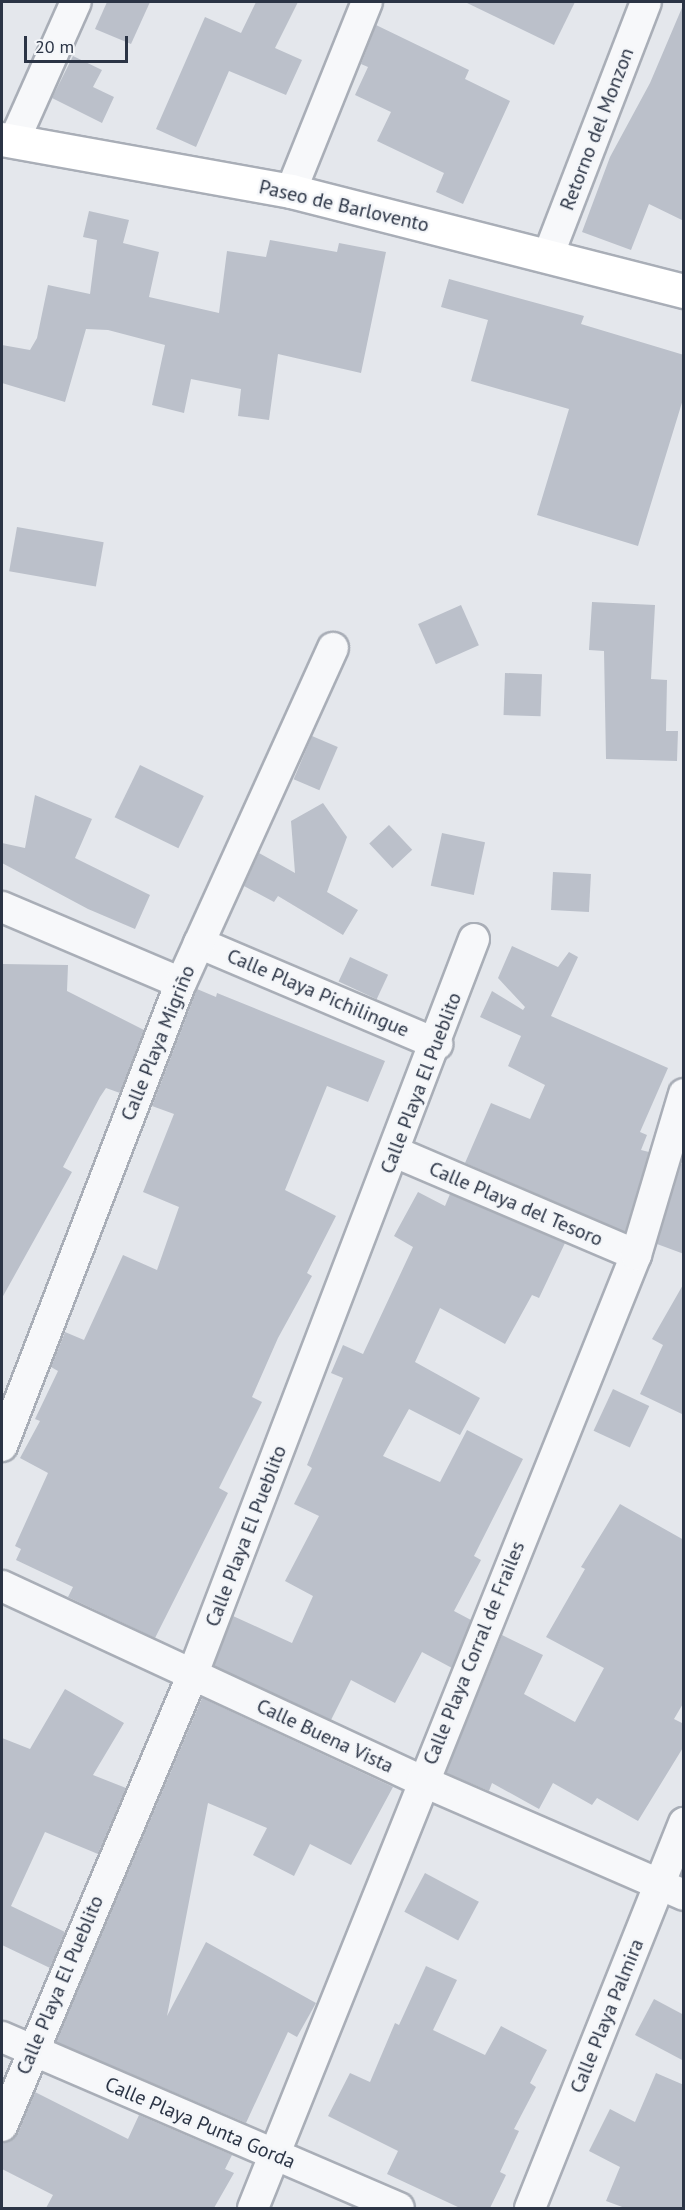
<!DOCTYPE html>
<meta charset="utf-8">
<style>
body{margin:0}
#map{position:relative;width:685px;height:2210px;overflow:hidden;background:#e4e7ec;font-family:"PT Sans",sans-serif}
div>[style]{position:absolute}
.building>*{inset:0;background:#bbc0ca;transform-origin:0 0}
.roads{filter:drop-shadow(2px 0 #a9aeb7) drop-shadow(-2px 0 #a9aeb7) drop-shadow(0 2px #a9aeb7) drop-shadow(0 -2px #a9aeb7)}
.street>*{height:30px;margin:-15px;padding:0 15px;transform-origin:15px;border-radius:15px;background:#f7f8fa}
.secondary>*{height:33px;margin:-16.5px;padding:0 16.5px;transform-origin:16.5px;border-radius:16.5px;background:#fff}
span{translate:-50% -50%;white-space:nowrap;text-align:center;line-height:1.15;-webkit-text-stroke:5px #f4f6f9;paint-order:stroke}
.street-label{font-size:20px;color:#2b3445}
.frame{position:absolute;inset:0;border:3px solid #2b3445;pointer-events:none}
.scale{position:absolute;left:24px;top:36px;width:104px;height:27px;box-sizing:border-box;border:3px solid #2b3445;border-top:0;padding-left:8px;font-size:18px;line-height:21px;white-space:nowrap;color:#2b3445;-webkit-text-stroke:4px #f4f6f9;paint-order:stroke}
</style>
<div id="map">
<div class="building">
<div style="clip-path:polygon(107px 2px,150px 2px,131px 44px,95px 29px)"></div>
<div style="clip-path:polygon(256px 2px,298px 2px,275px 48px,302px 60px,286px 95px,229px 71px,196px 147px,156px 129px,205px 17px,241px 33px)"></div>
<div style="clip-path:polygon(465px 2px,575px 2px,554px 45px)"></div>
<div style="clip-path:polygon(684px 3px,684px 221px,649px 204px,631px 250px,582px 232px,610px 157px,650px 83px)"></div>
<div style="clip-path:polygon(376px 25px,469px 70px,465px 79px,510px 101px,463px 204px,436px 192px,444px 173px,377px 141px,391px 112px,355px 95px,368px 67px,361px 64px)"></div>
<div style="clip-path:polygon(73px 56px,102px 70px,93px 87px,114px 97px,102px 123px,52px 98px)"></div>
<div style="clip-path:polygon(89px 211px,129px 220px,123px 243px,159px 252px,149px 297px,219px 313px,227px 251px,266px 257px,270px 240px,337px 252px,339px 243px,386px 252px,361px 373px,278px 354px,269px 420px,238px 416px,241px 389px,191px 379px,184px 413px,152px 405px,165px 345px,108px 330px,86px 329px,65px 402px,2px 383px,2px 345px,30px 350px,37px 338px,48px 285px,90px 294px,97px 240px,83px 237px)"></div>
<div style="clip-path:polygon(449px 279px,584px 316px,581px 324px,684px 355px,684px 396px,638px 546px,537px 515px,569px 409px,471px 381px,488px 320px,441px 307px)"></div>
<div style="left:17px;top:527px;width:88px;height:45px;rotate:10deg"></div>
<div style="clip-path:polygon(592px 602px,655px 605px,651px 679px,667px 680px,666px 731px,678px 731px,677px 761px,606px 759px,604px 651px,589px 650px)"></div>
<div style="left:461px;top:605px;width:44px;height:47px;rotate:66deg"></div>
<div style="left:505px;top:673px;width:37px;height:42px;rotate:2deg"></div>
<div style="left:312px;top:736px;width:28px;height:47px;rotate:23deg"></div>
<div style="left:140px;top:765px;width:71px;height:58px;rotate:26deg"></div>
<div style="clip-path:polygon(35px 795px,92px 819px,75px 858px,150px 895px,135px 929px,88px 909px,2px 863px,2px 843px,25px 848px)"></div>
<div style="clip-path:polygon(323px 803px,347px 837px,327px 892px,358px 910px,343px 935px,278px 896px,274px 902px,244px 886px,259px 853px,295px 873px,291px 821px)"></div>
<div style="left:389px;top:825px;width:34px;height:27px;rotate:47deg"></div>
<div style="left:442px;top:833px;width:44px;height:54px;rotate:12deg"></div>
<div style="left:553px;top:872px;width:38px;height:38px;rotate:3deg"></div>
<div style="clip-path:polygon(512px 946px,558px 967px,569px 952px,578px 957px,551px 1016px,668px 1068px,640px 1132px,647px 1135px,641px 1150px,649px 1152px,625px 1232px,465px 1163px,491px 1103px,530px 1119px,545px 1085px,508px 1066px,521px 1036px,480px 1017px,492px 991px,523px 1010px,525px 1007px,498px 978px)"></div>
<div style="left:350px;top:957px;width:42px;height:27px;rotate:25deg"></div>
<div style="clip-path:polygon(2px 964px,68px 965px,67px 991px,144px 1030px,120px 1093px,106px 1088px,100px 1097px,63px 1167px,72px 1172px,2px 1298px)"></div>
<div style="clip-path:polygon(197px 989px,216px 997px,217px 993px,385px 1061px,368px 1102px,327px 1086px,285px 1190px,336px 1216px,307px 1273px,312px 1276px,278px 1338px,252px 1397px,262px 1402px,219px 1488px,228px 1493px,155px 1638px,68px 1597px,73px 1587px,16px 1560px,21px 1549px,15px 1546px,48px 1473px,20px 1458px,40px 1421px,35px 1419px,58px 1371px,51px 1367px,65px 1332px,84px 1340px,123px 1255px,157px 1270px,179px 1207px,143px 1192px,174px 1114px,152px 1106px)"></div>
<div style="clip-path:polygon(681px 1164px,684px 1165px,684px 1254px,657px 1244px)"></div>
<div style="clip-path:polygon(418px 1192px,445px 1206px,450px 1194px,565px 1243px,539px 1298px,532px 1295px,505px 1344px,440px 1308px,415px 1362px,480px 1398px,460px 1435px,409px 1409px,383px 1456px,440px 1482px,467px 1430px,523px 1459px,474px 1556px,481px 1560px,454px 1611px,471px 1620px,452px 1668px,422px 1652px,395px 1703px,351px 1680px,331px 1720px,214px 1666px,233px 1616px,292px 1643px,313px 1596px,285px 1581px,319px 1516px,294px 1504px,312px 1468px,307px 1465px,343px 1378px,331px 1373px,343px 1345px,363px 1354px,413px 1247px,394px 1236px)"></div>
<div style="clip-path:polygon(684px 1283px,684px 1415px,640px 1394px,663px 1345px,652px 1339px)"></div>
<div style="left:613px;top:1389px;width:40px;height:46px;rotate:25deg"></div>
<div style="clip-path:polygon(620px 1504px,684px 1540px,684px 1702px,674px 1719px,684px 1724px,684px 1746px,638px 1821px,597px 1798px,592px 1805px,553px 1783px,539px 1809px,492px 1783px,489px 1791px,446px 1773px,502px 1635px,543px 1655px,524px 1694px,575px 1722px,604px 1668px,546px 1637px,585px 1569px,581px 1567px)"></div>
<div style="clip-path:polygon(65px 1689px,124px 1723px,93px 1775px,126px 1788px,98px 1854px,45px 1832px,11px 1906px,65px 1932px,50px 1968px,2px 1945px,2px 1738px,30px 1749px)"></div>
<div style="clip-path:polygon(202px 1698px,393px 1787px,351px 1865px,310px 1844px,294px 1876px,253px 1855px,267px 1828px,208px 1803px,167px 2016px,206px 1942px,316px 2003px,297px 2037px,288px 2032px,246px 2123px,56px 2042px)"></div>
<div style="left:425px;top:1873px;width:61px;height:44px;rotate:28deg"></div>
<div style="clip-path:polygon(426px 1966px,457px 1980px,433px 2030px,485px 2055px,501px 2026px,547px 2050px,530px 2083px,536px 2087px,514px 2129px,519px 2131px,500px 2172px,506px 2175px,490px 2208px,460px 2208px,387px 2174px,398px 2151px,328px 2116px,350px 2073px,370px 2082px,395px 2023px,399px 2025px)"></div>
<div style="clip-path:polygon(654px 1999px,684px 2015px,684px 2061px,635px 2035px)"></div>
<div style="clip-path:polygon(656px 2073px,684px 2085px,684px 2208px,625px 2208px,606px 2201px,620px 2167px,589px 2151px,610px 2109px,635px 2122px)"></div>
<div style="clip-path:polygon(35px 2092px,128px 2139px,139px 2115px,232px 2155px,225px 2169px,234px 2173px,214px 2208px,46px 2208px,53px 2195px,2px 2169px,2px 2143px,18px 2133px)"></div>
</div>
<div class="roads">
<div class="street">
<div style="left:14px;top:141px;width:152px;rotate:-66deg"></div>
<div style="left:291px;top:191px;width:204px;rotate:-68.1deg"></div>
<div style="left:548px;top:256px;width:272px;rotate:-68.9deg"></div>
<div style="left:2px;top:907px;width:194px;rotate:23deg"></div>
<div style="left:199px;top:943px;width:259px;rotate:23deg"></div>
<div style="left:395px;top:1152px;width:262px;rotate:23.1deg"></div>
<div style="left:2px;top:1446px;width:496px;rotate:-68.9deg"></div>
<div style="left:181px;top:983px;width:368px;rotate:-65.6deg"></div>
<div style="left:2px;top:1586px;width:463px;rotate:24.9deg"></div>
<div style="left:422px;top:1781px;width:286px;rotate:23.5deg"></div>
<div style="left:2px;top:2037px;width:432px;rotate:23.3deg"></div>
<div style="left:2px;top:2126px;width:488px;rotate:-67.1deg"></div>
<div style="left:192px;top:1676px;width:789px;rotate:-69.06deg"></div>
<div style="left:253px;top:2208px;width:1027px;rotate:-68.11deg"></div>
<div style="left:636px;top:1255px;width:168px;rotate:-73.4deg"></div>
<div style="left:530px;top:2208px;width:415px;rotate:-68.2deg"></div>
</div>
<div class="secondary">
<div style="left:2px;top:139px;width:294px;rotate:10.2deg"></div>
<div style="left:291px;top:191px;width:406px;rotate:14.3deg"></div>
</div>
</div>
<div class="street-label">
<span style="left:597px;top:129px;rotate:-69deg">Retorno del Monzon</span>
<span style="left:344px;top:206px;rotate:13deg">Paseo de Barlovento</span>
<span style="left:318px;top:993px;rotate:23deg">Calle Playa Pichilingue</span>
<span style="left:158px;top:1043px;rotate:-68deg">Calle Playa Migriño</span>
<span style="left:421px;top:1083px;rotate:-69deg">Calle Playa El Pueblito</span>
<span style="left:516px;top:1204px;rotate:23deg">Calle Playa del Tesoro</span>
<span style="left:246px;top:1536px;rotate:-69deg">Calle Playa El Pueblito</span>
<span style="left:474px;top:1653px;rotate:-68deg">Calle Playa Corral de Frailes</span>
<span style="left:325px;top:1736px;rotate:25deg">Calle Buena Vista</span>
<span style="left:60px;top:1985px;rotate:-67deg">Calle Playa El Pueblito</span>
<span style="left:607px;top:2016px;rotate:-68deg">Calle Playa Palmira</span>
<span style="left:200px;top:2123px;rotate:23deg">Calle Playa Punta Gorda</span>
</div>
<div class="frame"></div>
<div class="scale">20 m</div>
</div>
